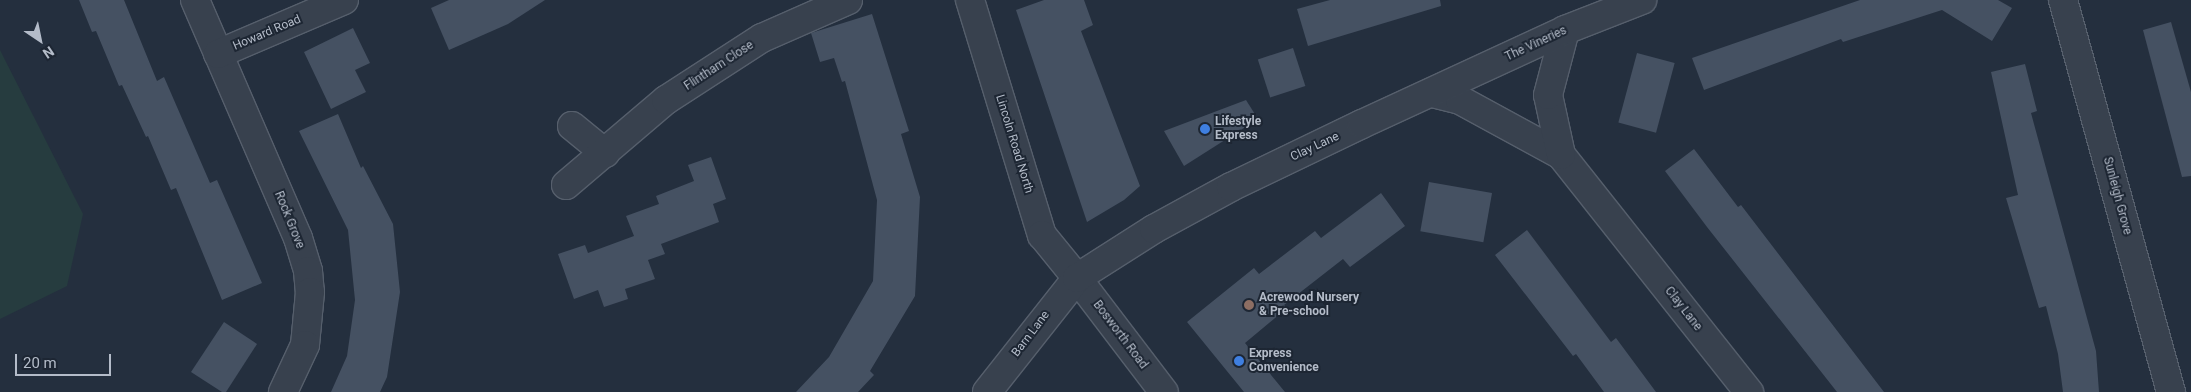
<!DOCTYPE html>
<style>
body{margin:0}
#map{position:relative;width:2191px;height:392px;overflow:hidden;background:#242f3e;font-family:Roboto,sans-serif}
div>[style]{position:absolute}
.green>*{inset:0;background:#263c3f}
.building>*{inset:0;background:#455162;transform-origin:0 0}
.roads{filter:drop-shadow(1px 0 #565f6c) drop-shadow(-1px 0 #565f6c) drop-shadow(0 1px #565f6c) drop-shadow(0 -1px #565f6c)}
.minor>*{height:28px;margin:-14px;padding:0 14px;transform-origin:14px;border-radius:14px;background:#38414e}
.tertiary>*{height:28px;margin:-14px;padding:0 14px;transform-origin:14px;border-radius:14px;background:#38414e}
.dots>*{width:14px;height:14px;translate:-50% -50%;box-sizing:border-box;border:2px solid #1d2633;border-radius:50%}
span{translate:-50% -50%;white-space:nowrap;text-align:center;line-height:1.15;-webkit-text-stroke:4px #1d2633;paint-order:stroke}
.street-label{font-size:12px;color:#b4bcc9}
.poi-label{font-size:12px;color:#b4bcc9;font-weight:700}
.left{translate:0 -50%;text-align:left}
.north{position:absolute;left:15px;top:15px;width:50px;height:50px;-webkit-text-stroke:4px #1d2633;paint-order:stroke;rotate:146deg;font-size:14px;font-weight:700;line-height:20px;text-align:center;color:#b4bcc9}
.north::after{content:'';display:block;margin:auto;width:18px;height:22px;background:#b4bcc9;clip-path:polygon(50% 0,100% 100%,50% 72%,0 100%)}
.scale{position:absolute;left:15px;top:354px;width:96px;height:22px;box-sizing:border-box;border:2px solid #b4bcc9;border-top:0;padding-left:6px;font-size:15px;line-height:18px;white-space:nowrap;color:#b4bcc9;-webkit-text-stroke:4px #1d2633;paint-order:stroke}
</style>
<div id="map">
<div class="green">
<div style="clip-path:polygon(0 50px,83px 214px,67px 286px,0 319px)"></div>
</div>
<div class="building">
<div style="clip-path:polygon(79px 0,124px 0,157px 81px,164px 77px,210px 183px,217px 180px,262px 283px,222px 300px,176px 188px,171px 190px,148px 136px,146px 137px,122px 85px,119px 86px,96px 31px,92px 32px)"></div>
<div style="clip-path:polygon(449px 0,545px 0,508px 24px,449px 50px,431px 8px)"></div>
<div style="clip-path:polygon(1044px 0,1084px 0,1093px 25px,1081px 31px,1140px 186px,1124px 200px,1087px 222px,1016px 10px)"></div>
<div style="clip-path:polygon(1330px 0,1440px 0,1441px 6px,1308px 46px,1297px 9px)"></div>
<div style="clip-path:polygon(1860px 0,1998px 0,2012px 8px,1992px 41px,1942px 10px,1843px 42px,1841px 39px,1704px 90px,1692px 58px)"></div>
<div style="clip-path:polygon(872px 14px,909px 131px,901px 134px,920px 197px,915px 296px,870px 371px,874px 375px,858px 392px,796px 392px,829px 357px,873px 281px,877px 200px,845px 81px,842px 82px,834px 58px,820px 62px,811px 33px)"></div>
<div style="clip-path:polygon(2171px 22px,2191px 92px,2191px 176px,2182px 177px,2143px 30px)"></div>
<div style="clip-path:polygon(353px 28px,370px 63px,355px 70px,366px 92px,331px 109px,304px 52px)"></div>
<div style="left:1293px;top:48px;width:40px;height:37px;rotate:72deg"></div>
<div style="left:1637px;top:53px;width:39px;height:72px;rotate:15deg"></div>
<div style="clip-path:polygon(2025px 64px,2037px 111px,2031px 113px,2096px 351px,2099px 392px,2063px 392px,2058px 354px,2046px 306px,2039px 308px,2006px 198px,2018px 195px,1991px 72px)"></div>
<div style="clip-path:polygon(1246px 100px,1258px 119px,1184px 166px,1164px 131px)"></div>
<div style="clip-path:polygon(338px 114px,361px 168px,363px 166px,393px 224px,400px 292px,387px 377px,380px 392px,331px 392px,347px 356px,355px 300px,348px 230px,299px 131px)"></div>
<div style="clip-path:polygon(1694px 149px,1738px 207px,1741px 205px,1884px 392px,1837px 392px,1707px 227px,1665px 171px)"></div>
<div style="clip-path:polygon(711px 157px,726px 199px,713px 204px,719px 222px,661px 244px,665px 254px,648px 260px,655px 279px,625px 289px,628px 299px,604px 307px,598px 290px,574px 299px,558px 254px,585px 245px,588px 253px,634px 236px,626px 216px,659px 204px,656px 196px,694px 181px,688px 165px)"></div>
<div style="left:1429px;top:182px;width:64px;height:50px;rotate:10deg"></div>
<div style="clip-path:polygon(1381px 193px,1405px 226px,1350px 267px,1343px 259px,1284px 305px,1287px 308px,1245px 343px,1285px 392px,1244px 392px,1187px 322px,1254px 268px,1259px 274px,1315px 231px,1321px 238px)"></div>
<div style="clip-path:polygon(1527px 230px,1611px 342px,1616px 338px,1656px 392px,1604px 392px,1576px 354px,1573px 356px,1495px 255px)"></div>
<div style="clip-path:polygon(224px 322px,257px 344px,226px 392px,222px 392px,191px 372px)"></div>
</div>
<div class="roads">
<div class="minor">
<div style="left:195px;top:0;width:259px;rotate:66.6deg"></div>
<div style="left:298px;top:238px;width:34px;rotate:73deg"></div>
<div style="left:308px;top:271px;width:21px;rotate:85deg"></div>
<div style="left:310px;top:292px;width:53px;rotate:95.4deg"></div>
<div style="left:305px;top:345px;width:52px;rotate:115.1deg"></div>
<div style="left:2063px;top:0;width:407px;rotate:74.6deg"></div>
<div style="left:218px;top:54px;width:137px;rotate:-23.2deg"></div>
<div style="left:572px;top:126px;width:43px;rotate:39.3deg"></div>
<div style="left:566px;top:185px;width:131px;rotate:-40.4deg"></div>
<div style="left:666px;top:100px;width:114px;rotate:-32.9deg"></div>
<div style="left:762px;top:38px;width:94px;rotate:-23.8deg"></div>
<div style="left:1077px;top:278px;width:143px;rotate:52.7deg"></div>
</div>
<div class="tertiary">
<div style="left:970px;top:0;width:246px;rotate:73deg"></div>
<div style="left:1042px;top:235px;width:55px;rotate:50.9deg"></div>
<div style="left:1432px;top:93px;width:29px;rotate:14deg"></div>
<div style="left:1460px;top:100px;width:115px;rotate:28.6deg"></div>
<div style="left:1561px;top:155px;width:303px;rotate:51.6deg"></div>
<div style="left:1561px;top:155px;width:61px;rotate:-102.2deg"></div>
<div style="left:1548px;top:95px;width:67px;rotate:-75.3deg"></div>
<div style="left:987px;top:392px;width:145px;rotate:-51.7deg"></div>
<div style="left:1077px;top:278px;width:91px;rotate:-32.5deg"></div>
<div style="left:1154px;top:229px;width:88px;rotate:-28.6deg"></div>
<div style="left:1231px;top:187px;width:145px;rotate:-25.7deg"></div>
<div style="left:1362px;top:124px;width:224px;rotate:-24.8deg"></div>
<div style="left:1565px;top:30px;width:83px;rotate:-21.3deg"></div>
</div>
</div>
<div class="dots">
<div style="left:1205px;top:129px;background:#3f7fe0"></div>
<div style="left:1249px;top:305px;background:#8d6e63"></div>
<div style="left:1239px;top:361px;background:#3f7fe0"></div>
</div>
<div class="street-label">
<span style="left:267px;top:33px;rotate:-23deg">Howard Road</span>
<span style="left:1536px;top:44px;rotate:-25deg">The Vineries</span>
<span style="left:719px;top:66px;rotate:-33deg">Flintham Close</span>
<span style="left:1014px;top:144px;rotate:73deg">Lincoln Road North</span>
<span style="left:1315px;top:147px;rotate:-25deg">Clay Lane</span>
<span style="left:2117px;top:196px;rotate:75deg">Sunleigh Grove</span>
<span style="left:289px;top:220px;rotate:68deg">Rock Grove</span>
<span style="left:1683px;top:309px;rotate:52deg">Clay Lane</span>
<span style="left:1031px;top:334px;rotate:-53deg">Barn Lane</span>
<span style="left:1120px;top:335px;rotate:53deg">Bosworth Road</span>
</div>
<div class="poi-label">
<span class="left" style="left:1215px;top:129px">Lifestyle<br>Express</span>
<span class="left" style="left:1259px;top:305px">Acrewood Nursery<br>&amp; Pre-school</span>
<span class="left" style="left:1249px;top:361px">Express<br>Convenience</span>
</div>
<div class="north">N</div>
<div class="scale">20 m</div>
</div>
